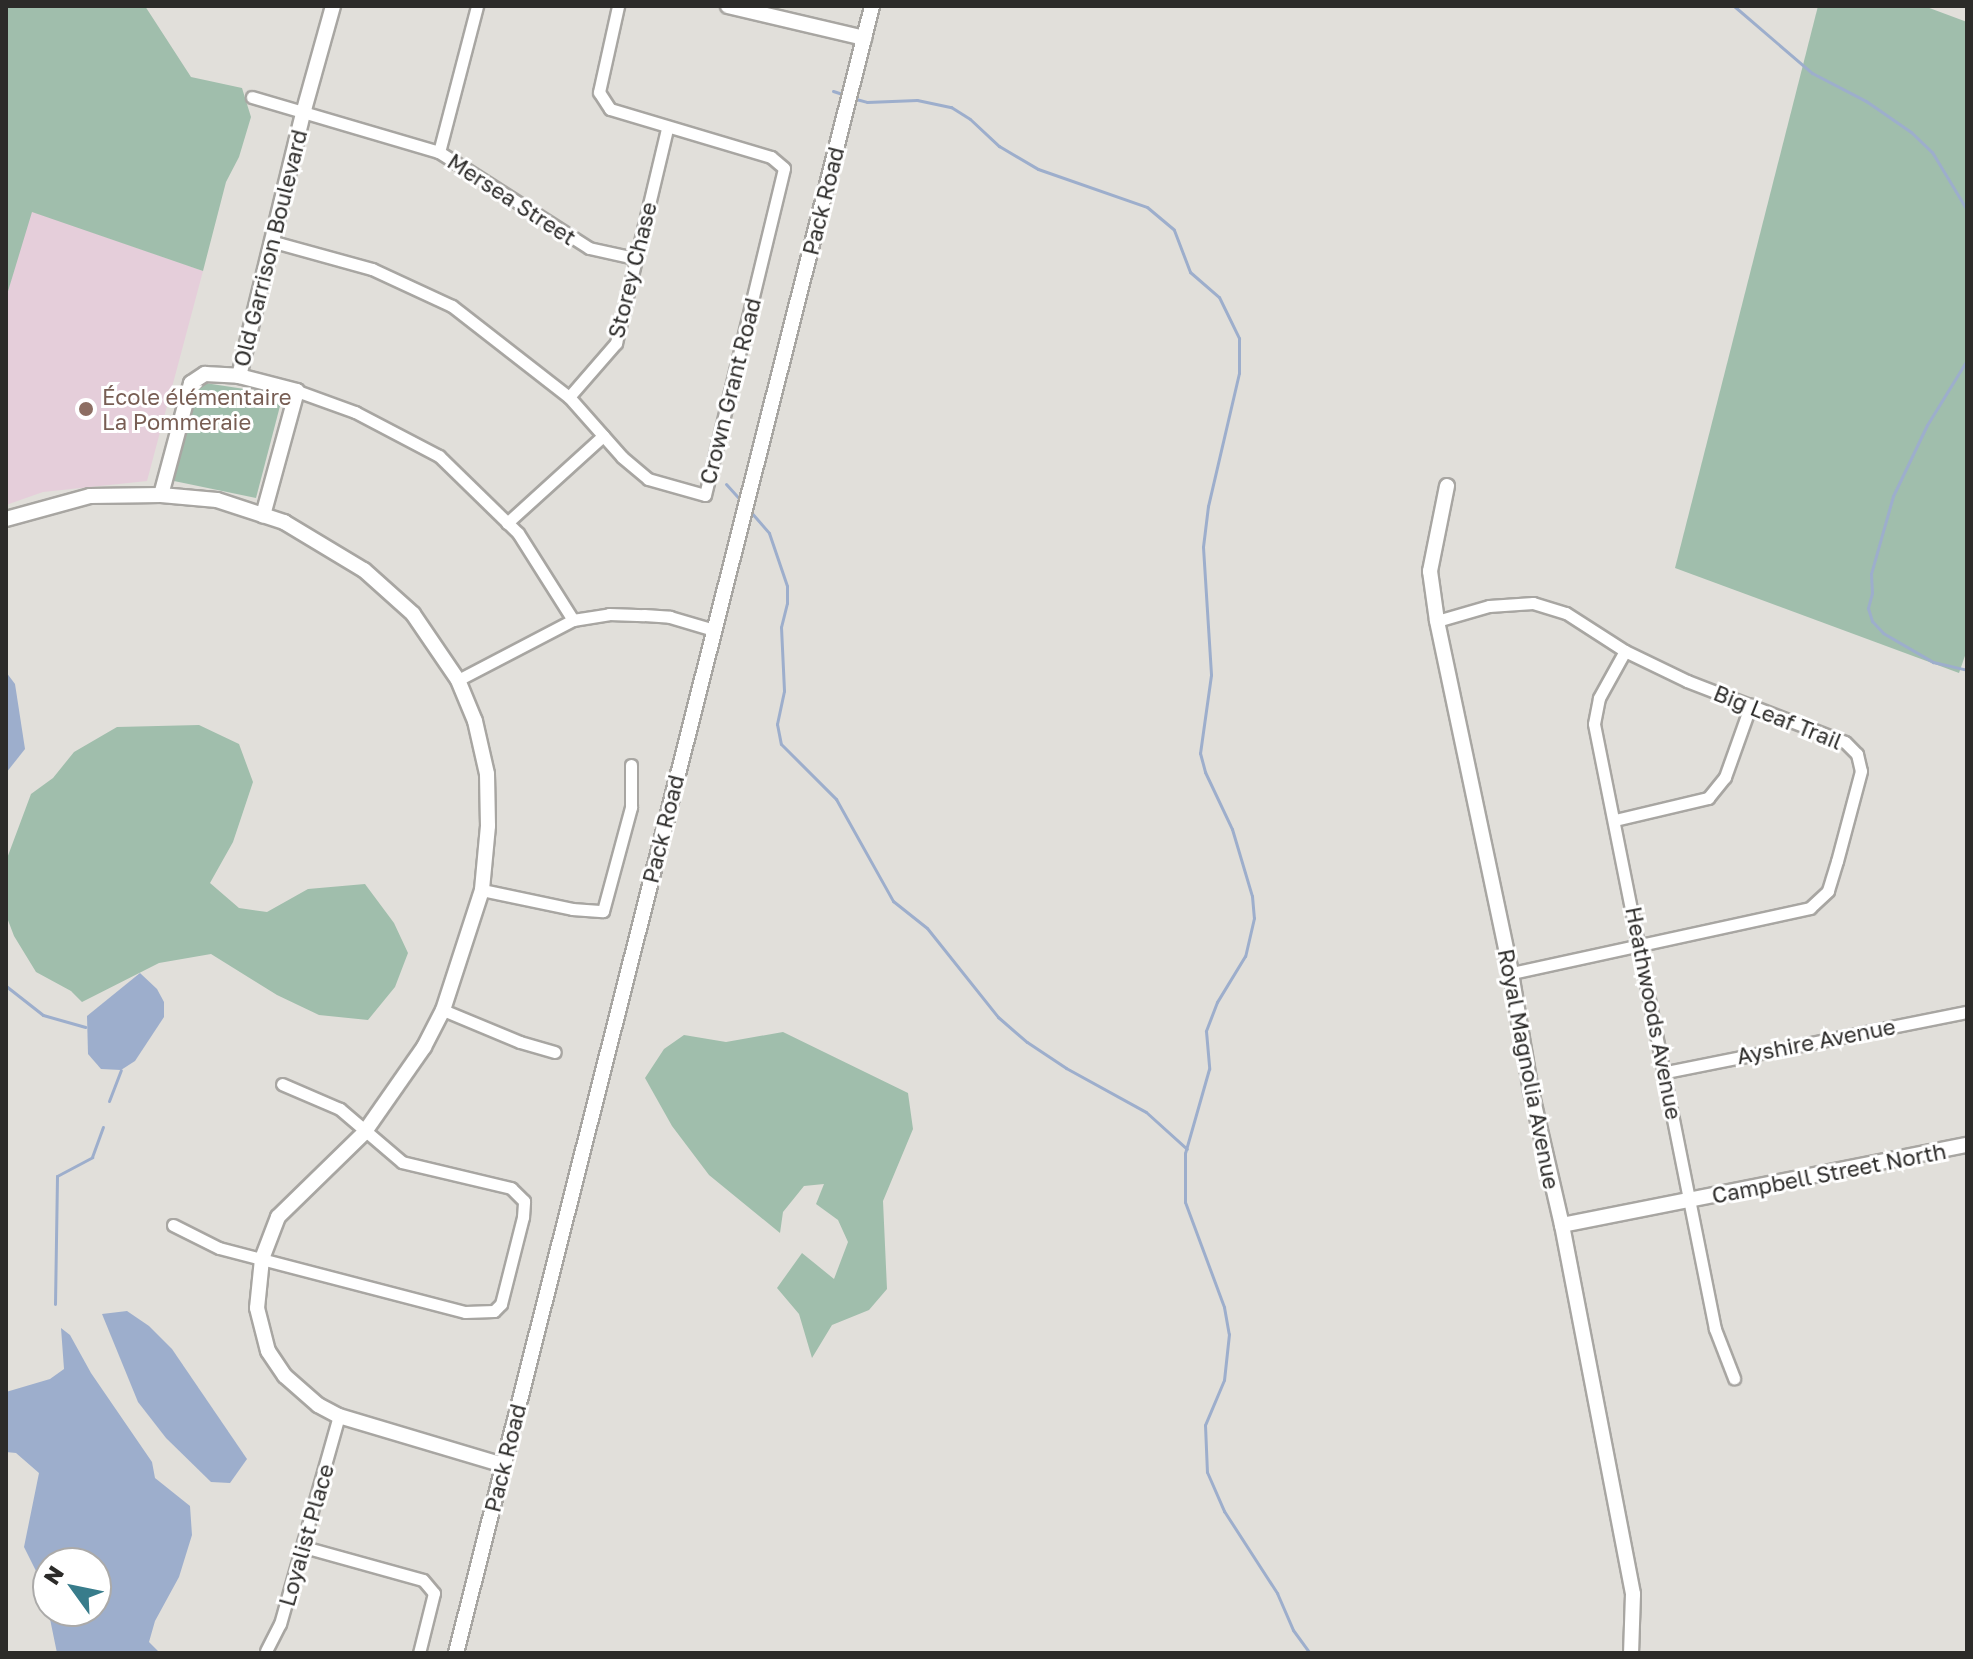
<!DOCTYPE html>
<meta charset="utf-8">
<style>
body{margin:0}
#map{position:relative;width:1973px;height:1659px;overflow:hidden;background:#e1dfda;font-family:"Golos Text",sans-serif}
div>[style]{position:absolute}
.education>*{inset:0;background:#e5ceda}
.green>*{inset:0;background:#a0beac}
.water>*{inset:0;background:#9daecc}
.stream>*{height:3px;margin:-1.5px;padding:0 1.5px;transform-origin:1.5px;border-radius:1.5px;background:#9daecc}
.roads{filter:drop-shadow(2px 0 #a8a6a2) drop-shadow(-2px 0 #a8a6a2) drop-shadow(0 2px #a8a6a2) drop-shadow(0 -2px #a8a6a2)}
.minor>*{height:11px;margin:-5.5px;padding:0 5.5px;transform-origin:5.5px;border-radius:5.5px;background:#fff}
.tertiary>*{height:14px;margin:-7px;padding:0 7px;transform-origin:7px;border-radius:7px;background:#fff}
.dots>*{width:22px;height:22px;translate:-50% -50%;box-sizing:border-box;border:4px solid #fff;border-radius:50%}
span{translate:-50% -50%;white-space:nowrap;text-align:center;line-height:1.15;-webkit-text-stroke:6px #fff;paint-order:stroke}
.street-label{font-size:22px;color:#2c2b29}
.education-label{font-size:22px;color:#785e54}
.left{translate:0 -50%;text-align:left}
.frame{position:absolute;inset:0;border:8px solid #2c2b29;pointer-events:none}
.north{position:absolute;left:32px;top:1547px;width:80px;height:80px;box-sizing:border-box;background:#fff;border:2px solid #abaaa9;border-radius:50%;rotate:303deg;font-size:22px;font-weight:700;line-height:32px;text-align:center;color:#2c2b29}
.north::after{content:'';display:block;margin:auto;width:28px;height:36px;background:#387c8b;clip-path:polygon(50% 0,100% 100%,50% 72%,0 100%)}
</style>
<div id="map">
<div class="education">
<div style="clip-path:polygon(31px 211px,203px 271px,147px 481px,43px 492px,6px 505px,6px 298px)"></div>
</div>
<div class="green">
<div style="clip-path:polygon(6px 6px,145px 6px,191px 77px,242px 88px,251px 117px,239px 157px,226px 182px,203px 271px,32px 212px,6px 298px)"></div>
<div style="clip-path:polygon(1818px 6px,1924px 6px,1967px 22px,1967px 650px,1959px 673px,1675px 568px)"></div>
<div style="clip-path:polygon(205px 383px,265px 392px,280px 406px,256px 498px,174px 481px,195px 394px)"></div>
<div style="clip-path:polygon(199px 725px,239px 744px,253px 782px,233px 842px,210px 883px,239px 908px,267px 912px,308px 889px,365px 884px,394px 923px,408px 953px,395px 987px,368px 1020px,319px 1015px,277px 995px,211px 954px,159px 963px,82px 1002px,71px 991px,36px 972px,14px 936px,6px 915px,6px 861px,31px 794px,53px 778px,74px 752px,117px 727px)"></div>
<div style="clip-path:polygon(783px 1032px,908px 1093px,913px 1129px,883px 1201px,887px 1289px,869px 1310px,832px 1325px,812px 1358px,799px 1314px,777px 1288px,802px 1253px,834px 1279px,848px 1242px,838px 1220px,816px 1204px,824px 1184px,804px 1186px,783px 1212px,780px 1233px,709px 1175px,672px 1126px,645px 1078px,664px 1049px,684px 1035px,726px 1042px)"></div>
</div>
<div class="water">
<div style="clip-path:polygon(6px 672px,15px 684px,25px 749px,6px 773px)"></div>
<div style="clip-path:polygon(140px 973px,157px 989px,164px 1002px,164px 1017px,135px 1061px,121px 1070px,101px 1069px,88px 1054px,87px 1016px)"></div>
<div style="clip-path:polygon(127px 1311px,149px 1326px,172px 1349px,247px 1459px,230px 1483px,211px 1482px,166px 1438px,138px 1402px,102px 1314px)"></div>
<div style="clip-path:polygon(evenodd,61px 1328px,70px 1335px,91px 1373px,152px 1462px,155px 1478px,190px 1506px,192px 1535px,179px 1577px,155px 1621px,149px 1642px,160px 1653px,57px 1653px,43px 1585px,24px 1547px,39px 1473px,16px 1453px,6px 1452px,6px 1392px,50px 1379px,64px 1369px,61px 1328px,48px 1563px,96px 1563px,96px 1611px,48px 1611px,48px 1563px)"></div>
</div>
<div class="stream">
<div style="left:1734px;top:6px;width:103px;rotate:40.7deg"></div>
<div style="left:1812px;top:73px;width:61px;rotate:27.4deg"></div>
<div style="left:1866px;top:101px;width:55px;rotate:34.6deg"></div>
<div style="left:1911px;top:132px;width:29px;rotate:44deg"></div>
<div style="left:1932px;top:152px;width:68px;rotate:58.9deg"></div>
<div style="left:833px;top:91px;width:13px;rotate:18deg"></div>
<div style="left:856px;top:99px;width:11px;rotate:15deg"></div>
<div style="left:867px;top:102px;width:50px;rotate:-2.3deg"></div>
<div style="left:917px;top:100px;width:35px;rotate:12deg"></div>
<div style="left:951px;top:107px;width:22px;rotate:32deg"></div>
<div style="left:970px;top:119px;width:40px;rotate:43deg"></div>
<div style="left:999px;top:146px;width:45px;rotate:30.5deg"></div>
<div style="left:1038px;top:169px;width:115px;rotate:19.2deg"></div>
<div style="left:1147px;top:207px;width:35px;rotate:40deg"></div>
<div style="left:1174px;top:230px;width:45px;rotate:69.1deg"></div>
<div style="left:1190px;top:272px;width:38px;rotate:41deg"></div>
<div style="left:1219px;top:297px;width:46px;rotate:64deg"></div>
<div style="left:1239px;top:338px;width:35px;rotate:90deg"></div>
<div style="left:1239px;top:373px;width:137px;rotate:103.1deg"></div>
<div style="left:1208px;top:506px;width:41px;rotate:97deg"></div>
<div style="left:1203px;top:547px;width:128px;rotate:86.4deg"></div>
<div style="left:1211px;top:675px;width:79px;rotate:98deg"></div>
<div style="left:1200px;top:753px;width:20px;rotate:75deg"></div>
<div style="left:1205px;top:772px;width:63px;rotate:64.7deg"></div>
<div style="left:1232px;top:829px;width:70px;rotate:73.4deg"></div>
<div style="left:1252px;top:896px;width:22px;rotate:85deg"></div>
<div style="left:1254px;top:918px;width:39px;rotate:103deg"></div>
<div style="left:1245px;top:956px;width:54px;rotate:121.3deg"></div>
<div style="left:1217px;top:1002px;width:31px;rotate:111deg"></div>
<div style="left:1206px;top:1031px;width:38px;rotate:85deg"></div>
<div style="left:1209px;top:1069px;width:87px;rotate:105.9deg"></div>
<div style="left:1185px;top:1153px;width:49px;rotate:90deg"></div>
<div style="left:1185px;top:1202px;width:112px;rotate:69.6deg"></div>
<div style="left:1224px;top:1307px;width:27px;rotate:80deg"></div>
<div style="left:1229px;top:1334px;width:46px;rotate:96.2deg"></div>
<div style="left:1224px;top:1380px;width:49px;rotate:112.9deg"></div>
<div style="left:1205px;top:1425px;width:47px;rotate:87.6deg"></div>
<div style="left:1207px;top:1472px;width:43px;rotate:66.4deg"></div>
<div style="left:1224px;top:1511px;width:98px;rotate:57.1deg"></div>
<div style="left:1277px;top:1593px;width:40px;rotate:66.6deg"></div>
<div style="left:1293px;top:1630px;width:29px;rotate:54deg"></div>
<div style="left:1967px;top:360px;width:76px;rotate:121.6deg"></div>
<div style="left:1927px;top:425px;width:79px;rotate:115.6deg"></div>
<div style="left:1893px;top:496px;width:81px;rotate:105.8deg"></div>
<div style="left:1871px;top:574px;width:19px;rotate:87deg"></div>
<div style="left:1872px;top:593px;width:16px;rotate:105deg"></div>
<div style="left:1868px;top:608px;width:14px;rotate:73deg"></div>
<div style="left:1872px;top:621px;width:16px;rotate:47deg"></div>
<div style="left:1883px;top:633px;width:58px;rotate:30.1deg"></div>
<div style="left:1933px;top:662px;width:35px;rotate:13deg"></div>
<div style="left:726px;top:484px;width:24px;rotate:48deg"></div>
<div style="left:750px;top:511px;width:29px;rotate:49deg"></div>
<div style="left:769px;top:533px;width:56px;rotate:71.2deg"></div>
<div style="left:787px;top:586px;width:17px;rotate:90deg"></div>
<div style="left:787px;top:603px;width:25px;rotate:104deg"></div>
<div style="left:781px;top:627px;width:64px;rotate:87.3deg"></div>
<div style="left:784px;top:691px;width:34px;rotate:102deg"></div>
<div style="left:777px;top:724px;width:20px;rotate:79deg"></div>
<div style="left:781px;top:744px;width:78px;rotate:45deg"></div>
<div style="left:836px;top:799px;width:117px;rotate:60.8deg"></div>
<div style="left:893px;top:901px;width:43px;rotate:38.5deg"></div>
<div style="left:927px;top:928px;width:114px;rotate:51.4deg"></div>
<div style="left:998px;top:1017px;width:38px;rotate:41deg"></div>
<div style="left:1027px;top:1042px;width:47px;rotate:33.7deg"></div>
<div style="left:1066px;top:1068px;width:91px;rotate:28.8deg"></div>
<div style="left:1146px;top:1112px;width:55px;rotate:42.1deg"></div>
<div style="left:6px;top:986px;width:47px;rotate:38.1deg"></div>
<div style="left:43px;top:1015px;width:44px;rotate:15.9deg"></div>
<div style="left:109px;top:1101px;width:33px;rotate:-69deg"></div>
<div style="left:55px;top:1304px;width:128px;rotate:-89.1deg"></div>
<div style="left:57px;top:1176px;width:40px;rotate:-28deg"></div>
<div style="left:92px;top:1157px;width:32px;rotate:-70deg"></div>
</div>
<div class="roads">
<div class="minor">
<div style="left:252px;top:97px;width:195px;rotate:16.4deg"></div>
<div style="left:439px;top:152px;width:178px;rotate:32.6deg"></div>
<div style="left:589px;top:248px;width:47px;rotate:12.3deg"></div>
<div style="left:439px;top:152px;width:151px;rotate:-75.4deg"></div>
<div style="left:274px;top:242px;width:102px;rotate:15.4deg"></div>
<div style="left:372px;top:269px;width:88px;rotate:24.8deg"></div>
<div style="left:452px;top:306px;width:148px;rotate:37.9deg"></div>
<div style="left:569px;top:397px;width:80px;rotate:48.5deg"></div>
<div style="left:622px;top:457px;width:34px;rotate:40deg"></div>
<div style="left:648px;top:479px;width:59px;rotate:15.7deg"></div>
<div style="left:705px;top:495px;width:336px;rotate:-76.4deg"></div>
<div style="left:784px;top:168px;width:17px;rotate:-140deg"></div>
<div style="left:771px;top:157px;width:168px;rotate:-163.4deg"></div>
<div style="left:610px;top:109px;width:20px;rotate:-123deg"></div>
<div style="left:599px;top:92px;width:88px;rotate:-77.5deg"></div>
<div style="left:297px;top:391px;width:62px;rotate:19.9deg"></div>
<div style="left:355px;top:412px;width:95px;rotate:27.6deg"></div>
<div style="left:439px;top:456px;width:110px;rotate:44.3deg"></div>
<div style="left:518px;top:533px;width:103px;rotate:57.7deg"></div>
<div style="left:569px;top:397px;width:72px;rotate:-49deg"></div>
<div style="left:616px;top:343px;width:220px;rotate:-76.6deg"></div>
<div style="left:507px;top:523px;width:130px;rotate:-42.2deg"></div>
<div style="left:1437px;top:621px;width:54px;rotate:-16.1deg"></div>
<div style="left:1489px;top:606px;width:44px;rotate:-3.9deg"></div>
<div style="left:1533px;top:603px;width:34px;rotate:17deg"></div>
<div style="left:1566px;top:613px;width:70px;rotate:32.8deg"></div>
<div style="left:1625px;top:651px;width:69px;rotate:25.8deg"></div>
<div style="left:1687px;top:681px;width:169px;rotate:21.1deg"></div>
<div style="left:1845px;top:742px;width:17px;rotate:45deg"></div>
<div style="left:1857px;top:754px;width:17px;rotate:77deg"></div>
<div style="left:1861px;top:771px;width:93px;rotate:104.9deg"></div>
<div style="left:1837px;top:861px;width:31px;rotate:107deg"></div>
<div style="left:1828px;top:891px;width:25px;rotate:137deg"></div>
<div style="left:1810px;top:908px;width:306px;rotate:167.7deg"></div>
<div style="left:1625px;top:651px;width:54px;rotate:119deg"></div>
<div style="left:1599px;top:698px;width:26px;rotate:101deg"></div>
<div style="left:1594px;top:724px;width:617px;rotate:78.69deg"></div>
<div style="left:1715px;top:1329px;width:53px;rotate:68.8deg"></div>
<div style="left:458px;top:680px;width:130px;rotate:-27.6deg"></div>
<div style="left:573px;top:620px;width:36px;rotate:-9deg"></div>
<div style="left:609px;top:614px;width:35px;rotate:2deg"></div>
<div style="left:644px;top:615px;width:26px;rotate:4deg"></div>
<div style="left:670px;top:617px;width:46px;rotate:16.5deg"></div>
<div style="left:1615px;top:820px;width:96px;rotate:-13.3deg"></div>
<div style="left:1708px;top:798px;width:27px;rotate:-51deg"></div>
<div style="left:1725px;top:777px;width:77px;rotate:-70.4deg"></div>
<div style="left:482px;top:890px;width:92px;rotate:11.9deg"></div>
<div style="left:572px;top:909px;width:31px;rotate:4deg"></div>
<div style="left:603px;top:911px;width:108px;rotate:-74.9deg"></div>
<div style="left:631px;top:807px;width:42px;rotate:-90deg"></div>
<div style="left:443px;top:1010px;width:83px;rotate:22.6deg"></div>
<div style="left:520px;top:1042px;width:36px;rotate:16deg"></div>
<div style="left:1666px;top:1072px;width:307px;rotate:-11.3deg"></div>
<div style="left:173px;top:1225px;width:51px;rotate:26.6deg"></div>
<div style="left:219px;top:1248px;width:254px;rotate:14.6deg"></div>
<div style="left:465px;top:1312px;width:29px;rotate:-2deg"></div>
<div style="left:494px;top:1311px;width:10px;rotate:-45deg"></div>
<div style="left:501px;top:1304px;width:90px;rotate:-75.8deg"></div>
<div style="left:523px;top:1217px;width:16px;rotate:-86deg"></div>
<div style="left:524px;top:1201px;width:18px;rotate:-135deg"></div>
<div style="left:511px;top:1188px;width:112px;rotate:-166.6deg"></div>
<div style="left:402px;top:1162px;width:82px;rotate:-139.5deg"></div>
<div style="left:340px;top:1109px;width:63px;rotate:-156.7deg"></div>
<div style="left:304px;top:1547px;width:123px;rotate:15.5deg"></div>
<div style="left:423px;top:1580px;width:17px;rotate:50deg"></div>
<div style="left:434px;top:1593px;width:62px;rotate:104deg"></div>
<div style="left:266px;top:1651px;width:30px;rotate:-63deg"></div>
<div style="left:280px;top:1624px;width:216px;rotate:-74.2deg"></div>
</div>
<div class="tertiary">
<div style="left:728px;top:6px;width:140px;rotate:13.2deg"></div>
<div style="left:239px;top:376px;width:60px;rotate:14.5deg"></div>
<div style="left:297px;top:391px;width:129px;rotate:105.3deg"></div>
<div style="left:1447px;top:486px;width:87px;rotate:101.3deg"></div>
<div style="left:1430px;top:571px;width:50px;rotate:82deg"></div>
<div style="left:1437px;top:621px;width:360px;rotate:78.1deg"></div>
<div style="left:1511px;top:973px;width:120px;rotate:80.4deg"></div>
<div style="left:1531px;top:1091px;width:138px;rotate:77deg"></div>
<div style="left:1562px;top:1225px;width:376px;rotate:79.1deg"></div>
<div style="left:1633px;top:1594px;width:59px;rotate:91.9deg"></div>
<div style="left:161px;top:495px;width:116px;rotate:-75deg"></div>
<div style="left:191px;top:383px;width:17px;rotate:-33deg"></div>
<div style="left:205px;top:374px;width:34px;rotate:3deg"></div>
<div style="left:239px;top:376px;width:274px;rotate:-76.3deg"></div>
<div style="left:304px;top:110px;width:108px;rotate:-74.4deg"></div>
<div style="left:6px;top:519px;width:87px;rotate:-15.3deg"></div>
<div style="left:90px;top:496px;width:71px;rotate:-0.8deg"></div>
<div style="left:161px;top:495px;width:56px;rotate:5.1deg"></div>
<div style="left:217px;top:500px;width:71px;rotate:18.2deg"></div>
<div style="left:284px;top:522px;width:93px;rotate:31deg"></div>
<div style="left:364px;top:570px;width:66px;rotate:41.9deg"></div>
<div style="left:413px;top:614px;width:80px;rotate:55.7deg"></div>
<div style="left:458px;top:680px;width:44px;rotate:67.5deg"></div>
<div style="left:475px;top:721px;width:54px;rotate:77.2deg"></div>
<div style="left:487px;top:774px;width:52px;rotate:88.9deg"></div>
<div style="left:488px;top:826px;width:64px;rotate:95.4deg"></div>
<div style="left:482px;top:890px;width:126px;rotate:108deg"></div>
<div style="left:443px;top:1010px;width:42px;rotate:117.2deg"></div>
<div style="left:424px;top:1047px;width:105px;rotate:124.9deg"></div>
<div style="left:364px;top:1133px;width:120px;rotate:135.7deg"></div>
<div style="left:278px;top:1217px;width:45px;rotate:110.9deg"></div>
<div style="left:262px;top:1259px;width:49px;rotate:95.8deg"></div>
<div style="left:257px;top:1308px;width:44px;rotate:75.7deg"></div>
<div style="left:268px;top:1351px;width:30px;rotate:56deg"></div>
<div style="left:285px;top:1376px;width:44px;rotate:41.3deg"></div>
<div style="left:318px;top:1405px;width:24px;rotate:28deg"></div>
<div style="left:339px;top:1416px;width:171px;rotate:16.6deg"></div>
<div style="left:1562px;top:1225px;width:413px;rotate:-11.2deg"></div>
<div style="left:456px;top:1653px;width:1699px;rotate:-75.82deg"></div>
</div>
</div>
<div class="dots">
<div style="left:86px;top:409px;background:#8d6e63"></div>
</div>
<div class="street-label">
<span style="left:512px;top:199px;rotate:33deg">Mersea Street</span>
<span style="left:823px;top:201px;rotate:-76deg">Pack Road</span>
<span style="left:270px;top:248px;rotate:-76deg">Old Garrison Boulevard</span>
<span style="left:632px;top:270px;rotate:-76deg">Storey Chase</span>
<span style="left:730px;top:391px;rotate:-76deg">Crown Grant Road</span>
<span style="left:1778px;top:717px;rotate:22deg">Big Leaf Trail</span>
<span style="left:663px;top:829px;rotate:-76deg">Pack Road</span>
<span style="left:1654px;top:1013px;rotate:79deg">Heathwoods Avenue</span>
<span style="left:1816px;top:1041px;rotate:-11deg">Ayshire Avenue</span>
<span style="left:1529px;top:1069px;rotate:79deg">Royal Magnolia Avenue</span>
<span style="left:1829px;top:1173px;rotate:-11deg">Campbell Street North</span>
<span style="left:505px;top:1458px;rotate:-76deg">Pack Road</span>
<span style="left:306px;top:1535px;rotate:-74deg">Loyalist Place</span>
</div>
<div class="education-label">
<span class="left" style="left:102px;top:409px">École élémentaire<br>La Pommeraie</span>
</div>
<div class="frame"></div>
<div class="north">N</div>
</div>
